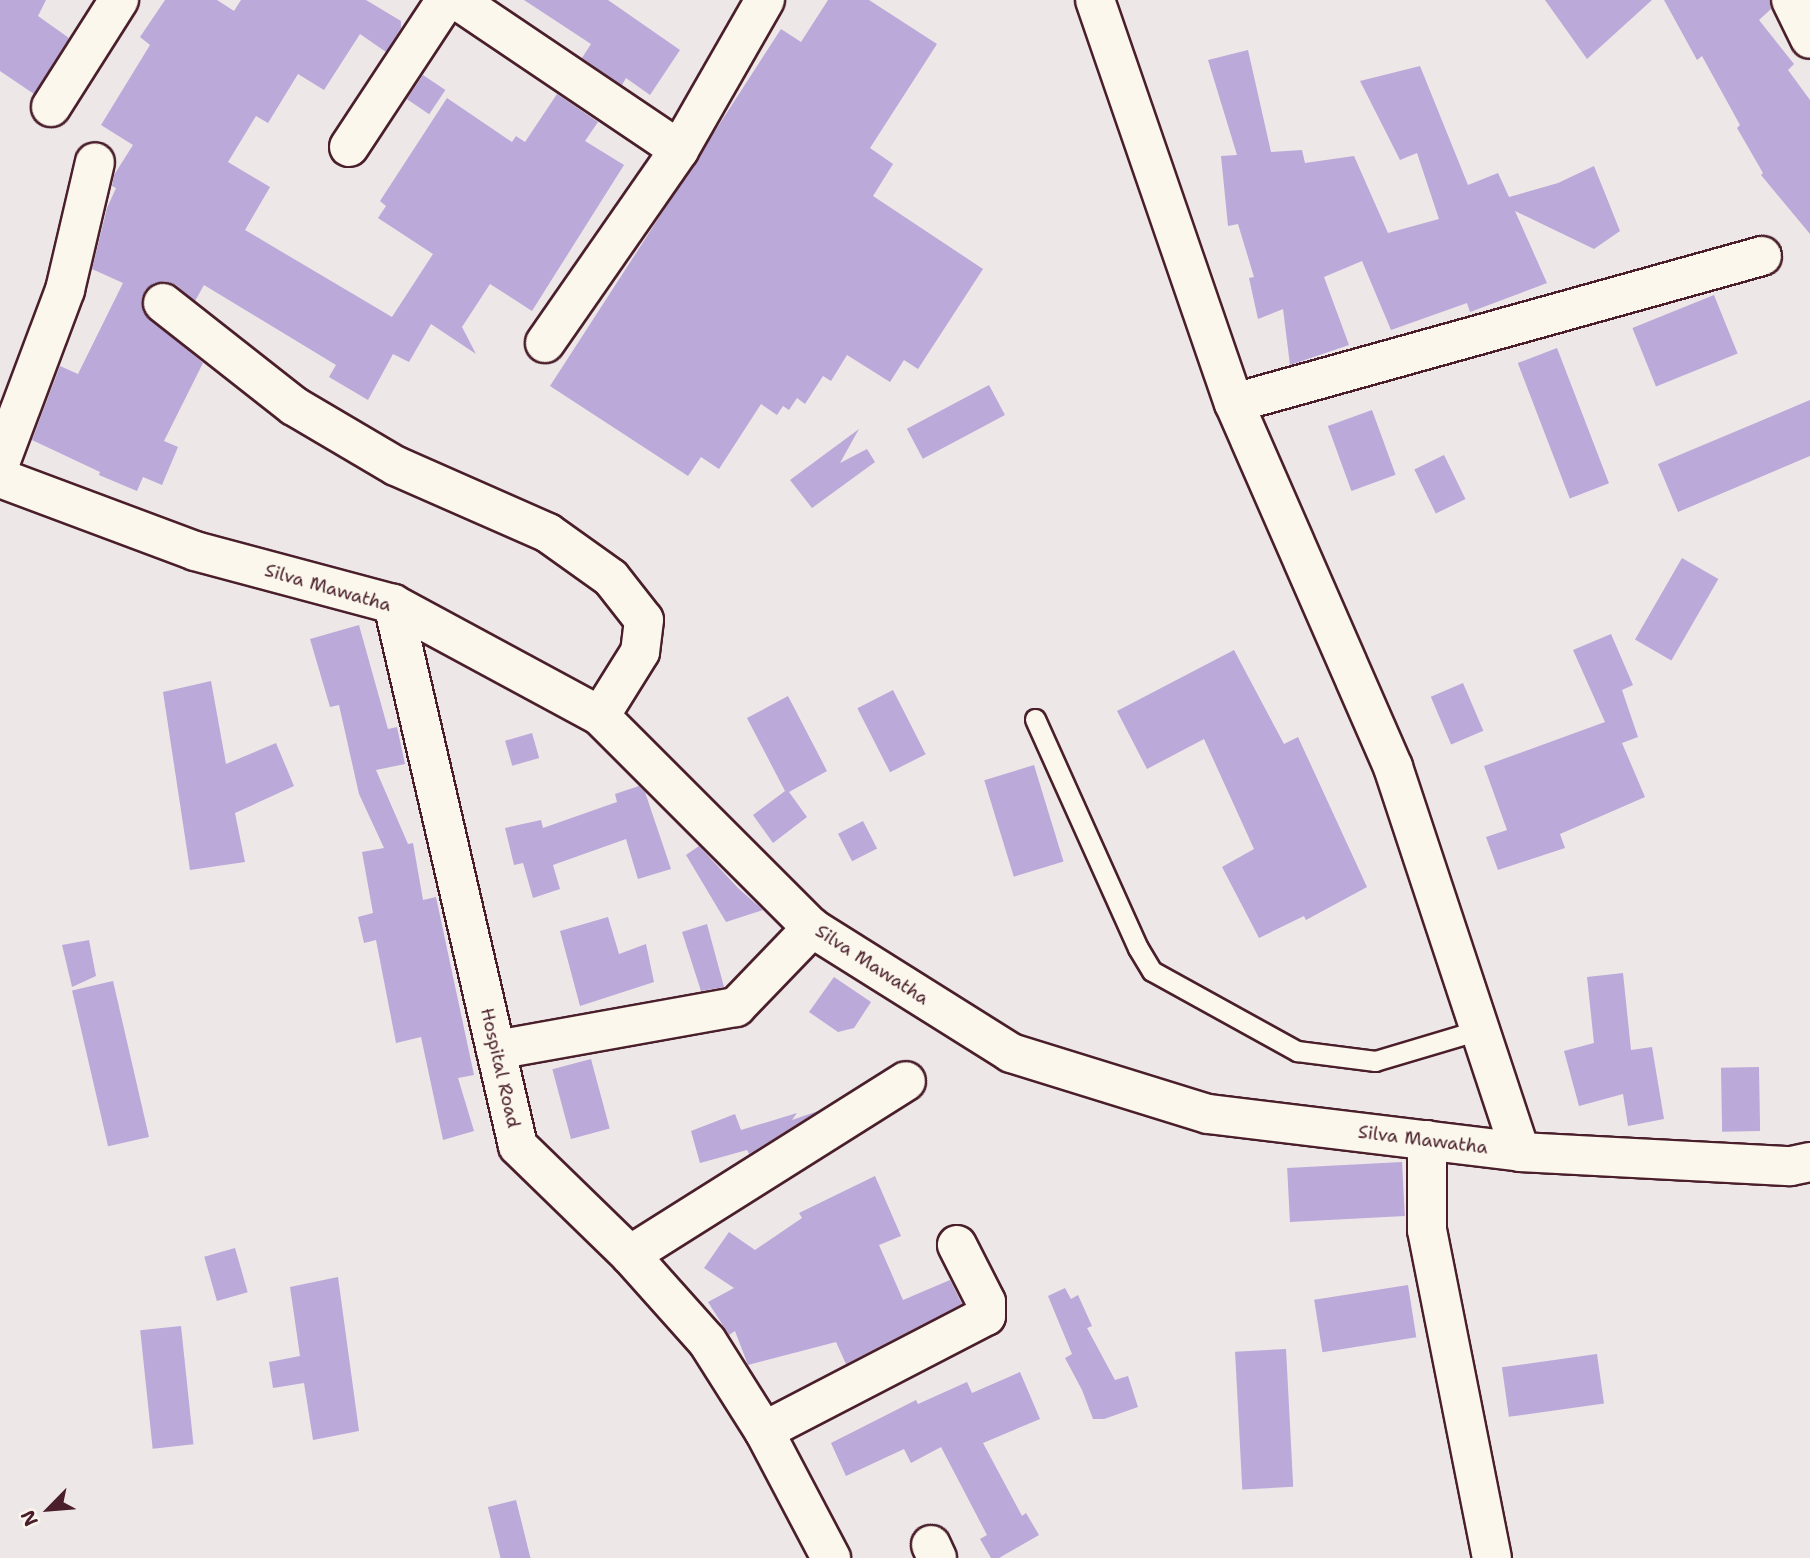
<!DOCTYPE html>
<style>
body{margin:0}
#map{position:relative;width:1810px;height:1558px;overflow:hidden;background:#eee7e8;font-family:"Shantell Sans",sans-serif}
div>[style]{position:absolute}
.building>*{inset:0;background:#baa9d9;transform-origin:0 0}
.roads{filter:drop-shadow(2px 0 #4a1f2b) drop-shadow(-2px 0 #4a1f2b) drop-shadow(0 2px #4a1f2b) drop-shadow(0 -2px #4a1f2b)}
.service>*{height:19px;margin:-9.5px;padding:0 9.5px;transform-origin:9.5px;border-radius:9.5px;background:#fbf7ec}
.minor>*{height:38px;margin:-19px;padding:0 19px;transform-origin:19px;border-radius:19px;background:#fbf7ec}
span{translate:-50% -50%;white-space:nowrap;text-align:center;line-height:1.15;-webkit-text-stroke:5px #fbf7ec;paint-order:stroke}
.street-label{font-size:18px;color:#4a1f2b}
.north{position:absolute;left:14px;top:1474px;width:70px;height:70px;-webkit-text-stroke:5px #fbf7ec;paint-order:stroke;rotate:245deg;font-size:19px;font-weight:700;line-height:28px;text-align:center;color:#4a1f2b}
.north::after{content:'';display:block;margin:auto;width:24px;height:32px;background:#4a1f2b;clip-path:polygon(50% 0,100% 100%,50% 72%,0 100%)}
</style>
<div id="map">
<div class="building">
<div style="clip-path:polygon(0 0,46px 0,38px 16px,69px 38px,34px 94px,0 71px)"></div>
<div style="clip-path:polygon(165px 0,217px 0,234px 11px,241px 0,366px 0,401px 21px,401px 28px,386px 52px,360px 34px,324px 90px,298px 74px,268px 123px,256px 116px,228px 162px,270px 187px,245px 230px,392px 317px,433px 254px,378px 218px,386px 206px,380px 201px,447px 98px,512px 142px,516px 136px,525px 142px,557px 94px,598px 122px,585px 141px,624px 165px,532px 311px,490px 284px,462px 327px,476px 354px,431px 324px,409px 362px,393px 354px,368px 400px,329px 377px,336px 365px,204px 285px,195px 301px,176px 285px,165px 281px,154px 283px,145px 290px,142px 299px,143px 312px,203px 363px,164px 441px,178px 447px,162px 485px,143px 477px,137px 491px,99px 475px,100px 472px,32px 440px,60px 366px,78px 374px,123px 283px,92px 269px,107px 208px,116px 188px,112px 186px,114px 175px,133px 145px,101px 125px,150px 45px,140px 37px)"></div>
<div style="clip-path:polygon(524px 0,608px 0,680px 50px,650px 95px,626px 78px,622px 85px,582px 58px,591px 44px)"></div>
<div style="clip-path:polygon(828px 0,869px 0,937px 44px,870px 148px,893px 164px,873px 196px,983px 269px,918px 369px,904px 360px,890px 382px,847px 355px,831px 381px,823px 376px,805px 404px,797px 398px,789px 410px,783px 406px,777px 415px,761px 404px,719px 469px,701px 457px,688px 476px,550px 386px,781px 29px,801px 42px)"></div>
<div style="clip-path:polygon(1545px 0,1652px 0,1587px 59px)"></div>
<div style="clip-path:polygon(1664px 0,1769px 0,1771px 9px,1759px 20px,1794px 64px,1788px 70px,1810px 100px,1810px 234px,1761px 175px,1763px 173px,1737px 128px,1740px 125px,1702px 56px,1697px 60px)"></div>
<div style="clip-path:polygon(1248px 50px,1271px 152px,1302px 150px,1305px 163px,1354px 156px,1388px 233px,1439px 219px,1417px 153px,1400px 160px,1360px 81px,1420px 66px,1468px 185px,1498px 173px,1509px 197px,1558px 183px,1594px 166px,1620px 231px,1594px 249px,1515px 211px,1547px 283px,1470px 312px,1467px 303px,1391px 330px,1362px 261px,1324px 277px,1349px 345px,1290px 365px,1283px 309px,1258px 319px,1249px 278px,1254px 277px,1238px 224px,1228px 226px,1221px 156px,1237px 155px,1208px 60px)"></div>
<div style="left:423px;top:75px;width:27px;height:29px;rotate:34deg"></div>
<div style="left:1714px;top:295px;width:63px;height:88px;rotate:68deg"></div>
<div style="left:1557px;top:348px;width:145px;height:42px;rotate:69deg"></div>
<div style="left:989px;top:385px;width:34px;height:93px;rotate:62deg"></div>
<div style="clip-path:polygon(1810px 400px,1810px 456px,1678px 512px,1658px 464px)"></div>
<div style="left:1372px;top:410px;width:69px;height:47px;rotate:70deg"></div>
<div style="clip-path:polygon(859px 429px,840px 463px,867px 449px,875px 462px,812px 508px,790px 480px)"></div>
<div style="left:1444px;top:455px;width:49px;height:33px;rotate:64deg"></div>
<div style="left:1682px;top:558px;width:42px;height:94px;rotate:30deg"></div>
<div style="clip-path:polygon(359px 625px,388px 729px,397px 727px,405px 764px,376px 770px,408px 844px,413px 843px,423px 900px,436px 897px,474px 1075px,458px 1078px,474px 1131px,443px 1140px,421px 1037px,396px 1043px,376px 940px,364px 943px,358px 917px,373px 913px,362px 852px,384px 848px,359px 794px,339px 705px,330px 707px,310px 639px)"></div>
<div style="clip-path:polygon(1611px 634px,1633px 685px,1622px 690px,1638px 737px,1622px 743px,1645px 797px,1560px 834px,1565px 848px,1498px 870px,1486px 837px,1507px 830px,1484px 766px,1605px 722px,1573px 650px)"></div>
<div style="clip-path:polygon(1234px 650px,1284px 744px,1298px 737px,1367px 887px,1306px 920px,1304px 916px,1259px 938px,1222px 867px,1254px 849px,1204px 739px,1147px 769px,1117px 711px)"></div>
<div style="clip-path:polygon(211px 681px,226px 764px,276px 743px,294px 786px,235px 813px,245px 862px,190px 870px,163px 692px)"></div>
<div style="left:1463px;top:683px;width:52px;height:35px;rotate:67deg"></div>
<div style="left:893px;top:690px;width:72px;height:40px;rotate:63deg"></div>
<div style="clip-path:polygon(788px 696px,827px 771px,789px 792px,807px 817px,773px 843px,753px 815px,785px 791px,747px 718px)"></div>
<div style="left:532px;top:733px;width:26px;height:28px;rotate:74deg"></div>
<div style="left:1034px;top:765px;width:101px;height:52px;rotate:73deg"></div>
<div style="clip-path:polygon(639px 786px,645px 792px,671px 869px,638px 879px,626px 839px,553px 865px,560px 889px,533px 898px,523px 863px,514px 865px,505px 828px,541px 820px,543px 828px,617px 802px,615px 794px)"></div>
<div style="left:863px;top:821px;width:31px;height:28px;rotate:63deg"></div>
<div style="clip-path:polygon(699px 846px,738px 888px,763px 910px,726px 922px,686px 855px)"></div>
<div style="clip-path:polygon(608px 917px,619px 954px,646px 944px,654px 982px,580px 1006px,560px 931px)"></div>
<div style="clip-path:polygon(707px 924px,724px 987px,701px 991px,682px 932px)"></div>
<div style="clip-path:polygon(89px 940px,96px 976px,72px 987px,62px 945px)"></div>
<div style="clip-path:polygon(1623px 973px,1631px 1050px,1652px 1047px,1664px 1119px,1628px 1126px,1623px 1094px,1579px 1106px,1564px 1051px,1594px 1043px,1587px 977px)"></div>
<div style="clip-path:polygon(834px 977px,871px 1002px,854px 1028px,838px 1032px,809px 1012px)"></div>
<div style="left:113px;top:981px;width:160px;height:42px;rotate:77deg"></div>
<div style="left:591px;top:1059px;width:72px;height:40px;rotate:75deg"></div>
<div style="left:1759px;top:1067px;width:64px;height:38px;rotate:89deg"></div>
<div style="clip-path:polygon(818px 1111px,749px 1154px,747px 1150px,700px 1163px,691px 1131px,735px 1114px,741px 1130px,797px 1113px,792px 1120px)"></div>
<div style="left:1402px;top:1162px;width:54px;height:115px;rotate:87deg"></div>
<div style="clip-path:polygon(875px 1176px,901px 1236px,879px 1245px,903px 1300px,950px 1280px,962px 1304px,846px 1364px,836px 1342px,748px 1365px,735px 1331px,729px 1335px,708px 1302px,734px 1288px,704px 1268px,729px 1232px,755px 1250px,802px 1218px,799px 1213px)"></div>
<div style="left:235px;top:1248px;width:46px;height:32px;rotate:74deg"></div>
<div style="clip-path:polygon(338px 1277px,359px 1431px,313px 1440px,304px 1383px,273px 1388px,269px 1362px,300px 1356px,290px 1287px)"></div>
<div style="left:1408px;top:1285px;width:53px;height:95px;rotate:81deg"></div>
<div style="clip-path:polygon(1065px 1288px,1071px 1299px,1078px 1295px,1092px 1326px,1087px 1328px,1115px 1380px,1128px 1376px,1138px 1407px,1104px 1419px,1093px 1419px,1082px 1390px,1065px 1358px,1072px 1354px,1048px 1296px)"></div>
<div style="left:181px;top:1326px;width:119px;height:41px;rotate:84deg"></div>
<div style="left:1286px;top:1349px;width:138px;height:51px;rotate:87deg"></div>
<div style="left:1597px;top:1354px;width:50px;height:96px;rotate:82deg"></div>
<div style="clip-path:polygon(1020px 1372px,1040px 1419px,983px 1443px,1022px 1516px,1026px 1513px,1039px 1535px,999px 1558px,991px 1558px,980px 1539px,987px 1535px,941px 1447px,911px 1463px,904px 1449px,846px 1476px,831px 1443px,916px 1400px,918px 1404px,967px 1382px,972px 1393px)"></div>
<div style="left:516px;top:1500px;width:60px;height:29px;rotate:76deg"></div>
</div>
<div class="roads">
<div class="service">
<div style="left:1035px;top:719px;width:251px;rotate:65.8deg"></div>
<div style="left:1138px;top:948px;width:27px;rotate:59deg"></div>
<div style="left:1152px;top:971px;width:166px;rotate:28.9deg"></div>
<div style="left:1297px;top:1051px;width:79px;rotate:7.3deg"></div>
<div style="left:1375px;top:1061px;width:109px;rotate:-16.6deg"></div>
</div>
<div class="minor">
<div style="left:457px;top:0;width:268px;rotate:34deg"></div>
<div style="left:1095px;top:0;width:426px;rotate:71deg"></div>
<div style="left:1234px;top:403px;width:397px;rotate:66.4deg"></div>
<div style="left:1393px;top:767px;width:405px;rotate:71.7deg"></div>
<div style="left:1791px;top:0;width:43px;rotate:64deg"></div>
<div style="left:51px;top:107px;width:127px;rotate:-57.6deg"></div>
<div style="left:349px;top:147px;width:176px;rotate:-56.6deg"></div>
<div style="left:163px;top:303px;width:167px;rotate:38.2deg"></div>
<div style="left:294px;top:406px;width:118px;rotate:30.5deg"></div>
<div style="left:396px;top:466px;width:166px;rotate:23.8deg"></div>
<div style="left:548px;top:533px;width:77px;rotate:35.5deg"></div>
<div style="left:611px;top:578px;width:53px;rotate:51.8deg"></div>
<div style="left:644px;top:620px;width:32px;rotate:97deg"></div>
<div style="left:640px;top:652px;width:75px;rotate:122deg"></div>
<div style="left:545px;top:343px;width:235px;rotate:-55.2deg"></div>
<div style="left:679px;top:150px;width:173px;rotate:-60.2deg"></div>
<div style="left:1234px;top:403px;width:548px;rotate:-15.56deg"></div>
<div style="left:0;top:463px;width:185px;rotate:-69.4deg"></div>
<div style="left:65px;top:290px;width:131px;rotate:-76.8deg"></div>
<div style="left:0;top:478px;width:208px;rotate:20.5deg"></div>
<div style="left:195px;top:551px;width:205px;rotate:15deg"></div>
<div style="left:393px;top:604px;width:235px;rotate:28.4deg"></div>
<div style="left:600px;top:716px;width:300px;rotate:45deg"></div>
<div style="left:812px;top:928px;width:235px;rotate:32.1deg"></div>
<div style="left:1011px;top:1053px;width:206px;rotate:17.2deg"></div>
<div style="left:1208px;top:1114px;width:314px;rotate:6.9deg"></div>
<div style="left:1520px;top:1152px;width:271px;rotate:3deg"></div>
<div style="left:1791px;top:1166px;width:19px;rotate:-12deg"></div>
<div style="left:393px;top:604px;width:556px;rotate:77.01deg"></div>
<div style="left:518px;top:1146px;width:156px;rotate:44.2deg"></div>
<div style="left:630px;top:1255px;width:115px;rotate:48.2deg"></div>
<div style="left:707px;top:1341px;width:107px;rotate:57.7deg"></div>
<div style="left:764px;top:1431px;width:144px;rotate:62.2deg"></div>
<div style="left:496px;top:1050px;width:244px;rotate:-10.2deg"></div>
<div style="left:736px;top:1007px;width:110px;rotate:-46.1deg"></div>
<div style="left:1427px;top:1140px;width:90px;rotate:90deg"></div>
<div style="left:1427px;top:1230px;width:334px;rotate:78.8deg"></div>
<div style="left:630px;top:1255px;width:326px;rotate:-32.2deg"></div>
<div style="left:764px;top:1431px;width:250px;rotate:-27.4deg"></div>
<div style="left:986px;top:1316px;width:14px;rotate:-90deg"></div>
<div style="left:986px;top:1302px;width:64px;rotate:-117deg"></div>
<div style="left:931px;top:1545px;width:14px;rotate:65deg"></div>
</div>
</div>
<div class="street-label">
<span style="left:328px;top:588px;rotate:16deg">Silva Mawatha</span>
<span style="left:872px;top:965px;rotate:33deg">Silva Mawatha</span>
<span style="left:500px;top:1068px;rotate:77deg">Hospital Road</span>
<span style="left:1423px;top:1140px;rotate:7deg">Silva Mawatha</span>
</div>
<div class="north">N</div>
</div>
